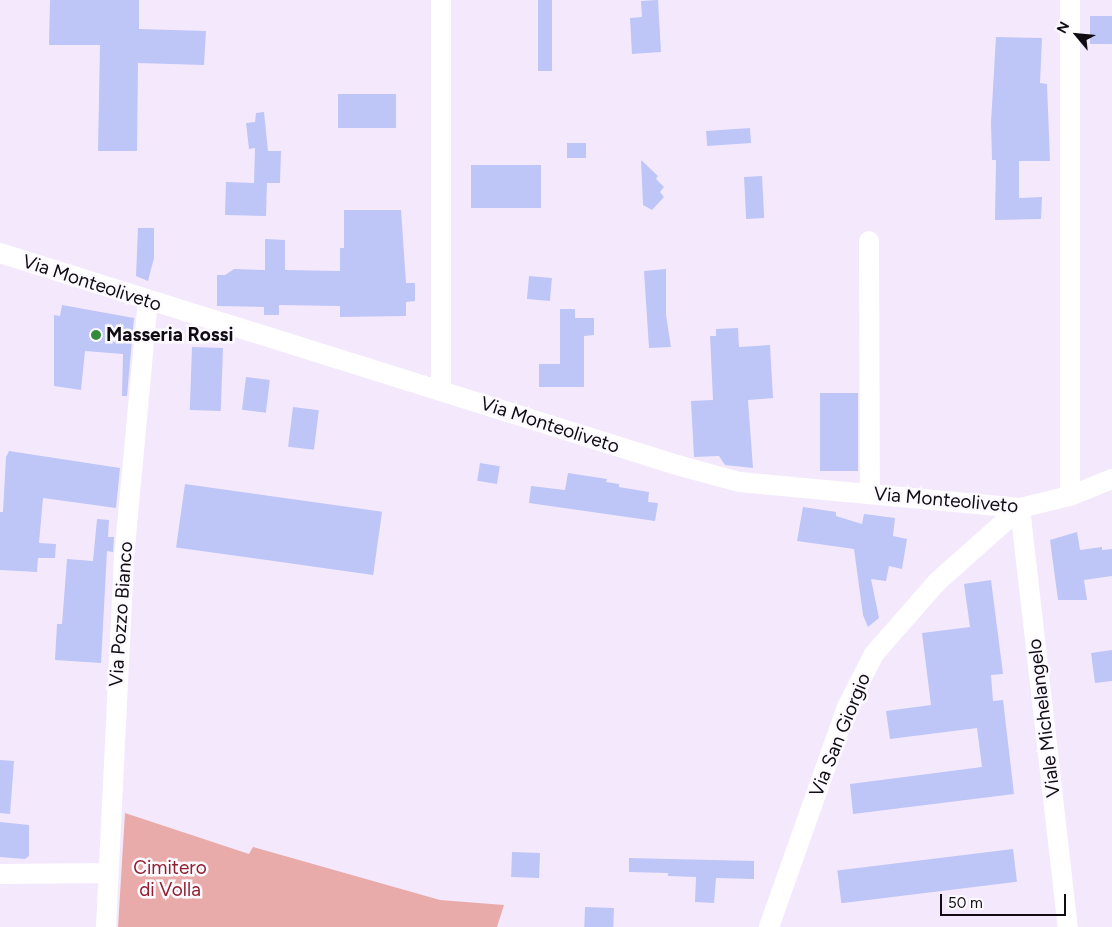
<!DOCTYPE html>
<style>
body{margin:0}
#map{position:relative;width:1112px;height:927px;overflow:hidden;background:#f4e9fc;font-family:Figtree,sans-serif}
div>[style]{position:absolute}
.green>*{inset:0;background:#e9aaaa}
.building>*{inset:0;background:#bec5f7;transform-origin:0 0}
.street>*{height:20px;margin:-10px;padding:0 10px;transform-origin:10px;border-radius:10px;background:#fff}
.dots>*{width:14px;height:14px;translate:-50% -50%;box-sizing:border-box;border:2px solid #fdfaff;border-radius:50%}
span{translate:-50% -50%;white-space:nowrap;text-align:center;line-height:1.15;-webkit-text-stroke:5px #fdfaff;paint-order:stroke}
.street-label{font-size:19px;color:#110c14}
.poi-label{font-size:19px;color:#110c14;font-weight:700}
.left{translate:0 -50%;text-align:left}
.park-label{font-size:19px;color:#901f2f}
.north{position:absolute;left:1052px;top:10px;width:50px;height:50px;-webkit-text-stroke:4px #fdfaff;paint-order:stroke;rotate:298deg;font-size:14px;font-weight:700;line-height:20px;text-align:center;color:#110c14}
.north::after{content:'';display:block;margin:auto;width:18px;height:22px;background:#110c14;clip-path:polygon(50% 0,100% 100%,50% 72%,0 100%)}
.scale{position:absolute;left:940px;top:894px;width:126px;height:22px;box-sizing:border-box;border:2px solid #110c14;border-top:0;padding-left:6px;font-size:15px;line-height:18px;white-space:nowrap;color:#110c14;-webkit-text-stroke:4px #fdfaff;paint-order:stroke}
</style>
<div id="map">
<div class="green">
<div style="clip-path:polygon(125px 813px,249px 854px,253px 847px,440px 900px,504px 905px,497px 927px,118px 927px)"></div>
</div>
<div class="building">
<div style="clip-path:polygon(50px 0,139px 0,139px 29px,206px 31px,204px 65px,138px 63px,137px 151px,98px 151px,100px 45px,49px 45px)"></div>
<div style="left:538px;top:0;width:14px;height:71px"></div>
<div style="clip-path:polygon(658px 0,661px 52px,632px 54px,630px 18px,642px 17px,641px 1px)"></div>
<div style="left:1090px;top:16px;width:22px;height:28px"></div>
<div style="clip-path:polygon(996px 37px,1042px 38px,1040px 83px,1047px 84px,1050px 161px,1019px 161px,1019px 198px,1042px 197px,1041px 219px,995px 220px,996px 160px,992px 160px,991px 122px)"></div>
<div style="left:338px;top:94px;width:58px;height:34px"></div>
<div style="clip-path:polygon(264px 112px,268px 151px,281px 151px,280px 183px,267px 183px,266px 216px,225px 215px,226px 182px,254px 183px,255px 148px,249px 149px,246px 123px,255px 122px,256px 113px)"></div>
<div style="left:750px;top:128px;width:15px;height:44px;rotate:86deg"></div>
<div style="left:567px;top:143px;width:19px;height:15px"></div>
<div style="clip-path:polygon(641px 160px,658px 176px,656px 179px,664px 187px,660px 192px,664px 197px,652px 210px,643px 205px)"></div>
<div style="left:471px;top:165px;width:70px;height:43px"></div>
<div style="left:762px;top:176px;width:42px;height:18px;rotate:87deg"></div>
<div style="clip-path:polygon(344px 210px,401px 210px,406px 283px,415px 283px,415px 301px,406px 302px,406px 316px,340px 317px,340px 306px,279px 305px,279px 315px,264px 315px,264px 307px,217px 306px,217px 275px,225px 275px,234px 269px,265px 270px,265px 239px,285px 240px,285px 270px,340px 271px,340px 248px,344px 248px)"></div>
<div style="clip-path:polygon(138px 228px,154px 228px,154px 258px,148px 281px,136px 276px)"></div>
<div style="clip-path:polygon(666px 269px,666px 315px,671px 347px,649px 348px,644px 271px)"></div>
<div style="left:529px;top:276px;width:23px;height:23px;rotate:5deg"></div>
<div style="clip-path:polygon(62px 305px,134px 318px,127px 396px,122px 396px,123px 354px,85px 351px,81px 390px,54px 386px,54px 315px,60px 316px)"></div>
<div style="clip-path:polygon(560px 309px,575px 309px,575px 318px,594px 318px,594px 335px,584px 336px,584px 387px,539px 387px,539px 364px,560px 364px)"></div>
<div style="clip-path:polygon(738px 328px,739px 347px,770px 345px,773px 398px,748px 400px,753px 468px,725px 465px,719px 456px,694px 457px,691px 401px,713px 400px,710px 336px,716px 336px,716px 329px)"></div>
<div style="left:192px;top:347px;width:31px;height:63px;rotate:2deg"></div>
<div style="left:246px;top:377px;width:24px;height:33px;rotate:7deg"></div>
<div style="left:820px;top:393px;width:38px;height:78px"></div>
<div style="left:293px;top:407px;width:26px;height:40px;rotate:7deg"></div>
<div style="clip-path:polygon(9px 451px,120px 468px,116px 508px,43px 498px,39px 543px,56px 544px,55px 558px,38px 558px,37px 572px,0 570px,0 512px,3px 512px,6px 457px)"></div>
<div style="left:480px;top:463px;width:20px;height:18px;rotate:9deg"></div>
<div style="clip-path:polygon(568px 473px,607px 479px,606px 482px,619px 484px,619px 487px,649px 492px,648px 502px,658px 503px,655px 521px,529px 503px,531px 486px,565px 490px)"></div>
<div style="left:185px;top:484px;width:199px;height:64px;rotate:8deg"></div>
<div style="clip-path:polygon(803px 507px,836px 512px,836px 516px,862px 524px,864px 514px,895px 518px,893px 536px,907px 539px,902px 569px,889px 566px,886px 581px,871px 579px,879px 618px,868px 627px,863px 615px,854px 549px,797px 541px)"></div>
<div style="clip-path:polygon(97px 519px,109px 520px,108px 537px,114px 537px,113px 552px,107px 551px,101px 663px,55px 660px,57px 624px,62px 624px,67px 559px,93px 561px)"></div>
<div style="clip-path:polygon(1077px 532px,1080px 550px,1102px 547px,1102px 550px,1112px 549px,1112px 576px,1084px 580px,1087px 600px,1058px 600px,1050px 540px)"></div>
<div style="clip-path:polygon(991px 580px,1003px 674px,991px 675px,993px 701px,1003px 700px,1014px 794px,853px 814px,850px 784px,982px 767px,977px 728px,890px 739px,886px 711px,931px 705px,922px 633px,970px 627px,964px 584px)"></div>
<div style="clip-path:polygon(1112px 650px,1112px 681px,1095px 683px,1091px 653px)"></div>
<div style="clip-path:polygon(0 760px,14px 761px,10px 814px,0 813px)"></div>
<div style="clip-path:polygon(0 822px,29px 825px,29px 856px,25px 859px,0 857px)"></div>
<div style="left:1013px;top:849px;width:33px;height:177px;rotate:83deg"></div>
<div style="left:512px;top:852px;width:28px;height:25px;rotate:2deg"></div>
<div style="clip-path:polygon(629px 858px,754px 861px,754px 879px,716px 878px,714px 903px,695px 902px,696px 877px,668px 876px,668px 873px,629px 872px)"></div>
<div style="left:585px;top:907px;width:29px;height:20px;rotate:2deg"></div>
</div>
<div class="street">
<div style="left:869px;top:241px;width:252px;rotate:89.8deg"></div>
<div style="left:0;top:253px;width:709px;rotate:17.39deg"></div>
<div style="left:677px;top:465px;width:64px;rotate:15.3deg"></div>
<div style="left:739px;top:482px;width:282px;rotate:5.3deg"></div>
<div style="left:1020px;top:508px;width:51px;rotate:-13.5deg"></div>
<div style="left:1070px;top:496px;width:45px;rotate:-22deg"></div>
<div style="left:441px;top:391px;width:391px;rotate:-90deg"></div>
<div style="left:1070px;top:496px;width:496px;rotate:-90deg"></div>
<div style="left:1020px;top:508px;width:422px;rotate:83.5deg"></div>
<div style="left:0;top:874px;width:108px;rotate:-0.5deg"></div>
<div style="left:106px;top:927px;width:369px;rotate:-87.2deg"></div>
<div style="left:124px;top:558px;width:258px;rotate:-84.7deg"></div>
<div style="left:769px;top:927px;width:231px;rotate:-70.5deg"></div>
<div style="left:846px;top:709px;width:62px;rotate:-63deg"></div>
<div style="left:874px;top:654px;width:96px;rotate:-48.8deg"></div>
<div style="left:937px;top:582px;width:111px;rotate:-41.7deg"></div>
</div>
<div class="dots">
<div style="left:96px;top:335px;background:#318b3b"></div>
</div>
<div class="street-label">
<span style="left:92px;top:283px;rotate:18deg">Via Monteoliveto</span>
<span style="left:550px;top:425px;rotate:18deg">Via Monteoliveto</span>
<span style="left:946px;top:500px;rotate:5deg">Via Monteoliveto</span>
<span style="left:121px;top:614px;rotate:-86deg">Via Pozzo Bianco</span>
<span style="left:1044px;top:718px;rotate:-97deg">Viale Michelangelo</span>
<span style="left:840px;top:735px;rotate:-68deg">Via San Giorgio</span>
</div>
<div class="poi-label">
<span class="left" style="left:106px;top:335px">Masseria Rossi</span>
</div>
<div class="park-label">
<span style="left:170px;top:879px">Cimitero<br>di Volla</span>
</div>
<div class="north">N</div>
<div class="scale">50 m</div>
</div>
